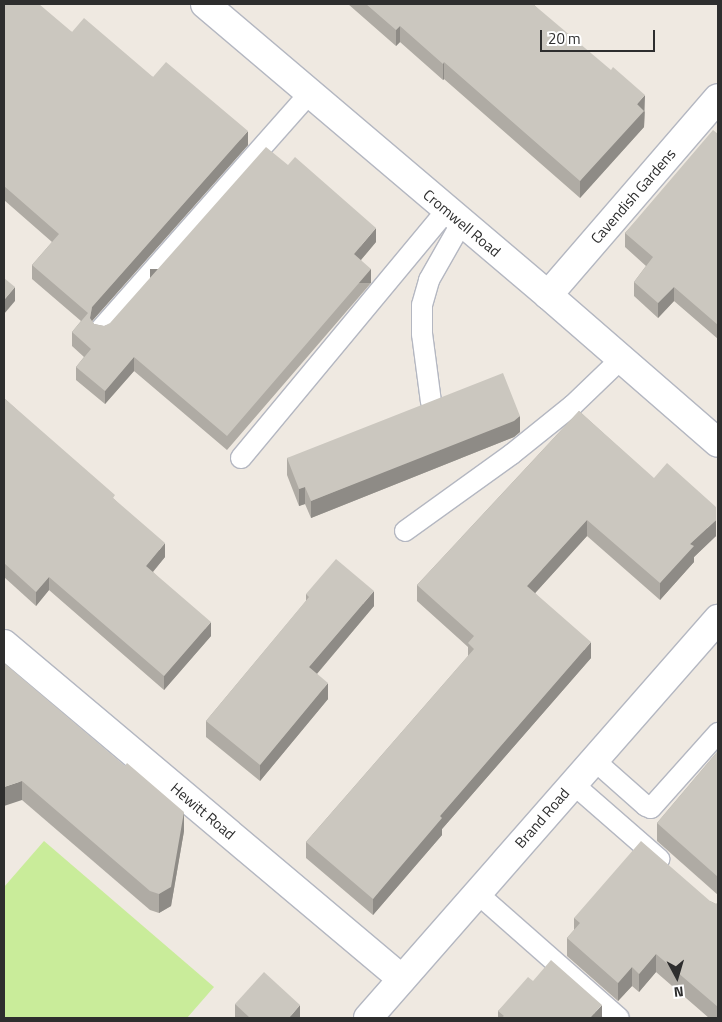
<!DOCTYPE html>
<style>
body{margin:0}
#map{position:relative;width:722px;height:1022px;overflow:hidden;background:#efe9e1;font-family:"Titillium Web",sans-serif}
div>[style]{position:absolute}
.pitch>*{inset:0;background:#c9ec9a}
.roads{filter:drop-shadow(1px 0 #b4b7c1) drop-shadow(-1px 0 #b4b7c1) drop-shadow(0 1px #b4b7c1) drop-shadow(0 -1px #b4b7c1)}
.lane>*{height:20px;margin:-10px;padding:0 10px;transform-origin:10px;border-radius:10px;background:#fff}
.street>*{height:28px;margin:-14px;padding:0 14px;transform-origin:14px;border-radius:14px;background:#fff}
.wall>*{inset:0;background:#afaba4}
.shaded-wall>*{inset:0;background:#8e8b86;transform-origin:0 0}
.building>*{inset:0;background:#cbc7bf}
span{translate:-50% -50%;white-space:nowrap;text-align:center;line-height:1.15;-webkit-text-stroke:4px #fff;paint-order:stroke}
.street-label{font-size:15px;color:#2e2e2e}
.frame{position:absolute;inset:0;border:5px solid #2e2e2e;pointer-events:none}
.north{position:absolute;left:652px;top:952px;width:50px;height:50px;-webkit-text-stroke:4px #fff;paint-order:stroke;rotate:174deg;font-size:14px;font-weight:700;line-height:20px;text-align:center;color:#2e2e2e}
.north::after{content:'';display:block;margin:auto;width:18px;height:22px;background:#2e2e2e;clip-path:polygon(50% 0,100% 100%,50% 72%,0 100%)}
.scale{position:absolute;left:540px;top:30px;width:115px;height:22px;box-sizing:border-box;border:2px solid #2e2e2e;border-top:0;padding-left:6px;font-size:15px;line-height:18px;white-space:nowrap;color:#2e2e2e;-webkit-text-stroke:4px #fff;paint-order:stroke}
</style>
<div id="map">
<div class="pitch">
<div style="clip-path:polygon(44px 841px,214px 987px,187px 1018px,4px 1018px,4px 887px)"></div>
</div>
<div class="roads">
<div class="lane">
<div style="left:101px;top:329px;width:315px;rotate:-48.5deg"></div>
<div style="left:431px;top:402px;width:69px;rotate:-97.5deg"></div>
<div style="left:422px;top:334px;width:29px;rotate:-90deg"></div>
<div style="left:422px;top:305px;width:26px;rotate:-74deg"></div>
<div style="left:429px;top:280px;width:67px;rotate:-60.4deg"></div>
<div style="left:241px;top:458px;width:322px;rotate:-50.3deg"></div>
<div style="left:405px;top:531px;width:132px;rotate:-35.7deg"></div>
<div style="left:512px;top:454px;width:78px;rotate:-38.8deg"></div>
<div style="left:573px;top:405px;width:66px;rotate:-43.8deg"></div>
<div style="left:594px;top:760px;width:69px;rotate:41.5deg"></div>
<div style="left:646px;top:806px;width:5px;rotate:22deg"></div>
<div style="left:651px;top:808px;width:101px;rotate:-48.2deg"></div>
<div style="left:572px;top:783px;width:116px;rotate:41.1deg"></div>
<div style="left:477px;top:893px;width:189px;rotate:41.4deg"></div>
</div>
<div class="street">
<div style="left:205px;top:4px;width:450px;rotate:40.3deg"></div>
<div style="left:548px;top:295px;width:225px;rotate:41deg"></div>
<div style="left:548px;top:295px;width:260px;rotate:-49.2deg"></div>
<div style="left:4px;top:644px;width:520px;rotate:40.09deg"></div>
<div style="left:368px;top:1018px;width:531px;rotate:-48.74deg"></div>
</div>
</div>
<div class="wall">
<div style="clip-path:polygon(4px 4px,72px 32px,153px 77px,248px 145px,92px 321px,94px 324px,104px 326px,376px 242px,361px 260px,371px 283px,227px 450px,134px 371px,105px 404px,76px 380px,76px 367px,84px 357px,72px 346px,72px 332px,81px 321px,32px 279px,32px 265px,52px 242px,4px 200px)"></div>
<div style="clip-path:polygon(348px 4px,533px 4px,645px 112px,644px 127px,580px 198px,444px 79px,443px 80px,400px 42px,396px 46px)"></div>
<div style="clip-path:polygon(718px 134px,718px 339px,674px 301px,658px 318px,634px 296px,634px 282px,646px 266px,625px 247px,625px 233px)"></div>
<div style="clip-path:polygon(4px 398px,115px 500px,165px 557px,153px 572px,211px 636px,164px 690px,49px 590px,36px 606px,4px 577px)"></div>
<div style="clip-path:polygon(579px 411px,716px 536px,694px 557px,694px 562px,660px 600px,587px 536px,535px 593px,591px 658px,442px 829px,442px 835px,373px 915px,306px 858px,306px 842px,468px 656px,468px 647px,417px 601px,417px 585px)"></div>
<div style="clip-path:polygon(520px 432px,514px 437px,311px 518px,305px 504px,299px 506px,287px 475px,287px 458px)"></div>
<div style="clip-path:polygon(306px 594px,374px 606px,317px 674px,328px 699px,260px 781px,206px 737px,206px 721px,306px 601px)"></div>
<div style="clip-path:polygon(4px 663px,184px 831px,171px 906px,159px 913px,150px 910px,22px 800px)"></div>
<div style="clip-path:polygon(718px 751px,718px 895px,657px 841px,657px 823px)"></div>
<div style="clip-path:polygon(710px 901px,716px 904px,718px 903px,718px 1018px,709px 1018px,656px 972px,639px 992px,632px 986px,618px 1001px,567px 956px,567px 938px,574px 930px,574px 918px)"></div>
<div style="clip-path:polygon(533px 981px,602px 1018px,498px 1018px,498px 1011px)"></div>
<div style="clip-path:polygon(235px 1004px,300px 1017px,300px 1018px,237px 1018px,235px 1017px)"></div>
</div>
<div class="shaded-wall">
<div style="clip-path:polygon(400px 26px,400px 42px,396px 46px,396px 30px)"></div>
<div style="clip-path:polygon(444px 62px,444px 79px,443px 80px,443px 64px)"></div>
<div style="clip-path:polygon(645px 95px,644px 127px,580px 198px,580px 181px,637px 104px)"></div>
<div style="clip-path:polygon(248px 131px,248px 145px,92px 321px,90px 332px,90px 318px,92px 307px)"></div>
<div style="clip-path:polygon(376px 228px,376px 242px,354px 268px,354px 254px)"></div>
<div style="left:371px;top:269px;width:14px;height:221px;rotate:90deg"></div>
<div style="clip-path:polygon(15px 287px,15px 301px,4px 314px,4px 300px)"></div>
<div style="clip-path:polygon(674px 287px,674px 301px,658px 318px,658px 303px)"></div>
<div style="clip-path:polygon(134px 357px,134px 371px,105px 404px,105px 391px)"></div>
<div style="clip-path:polygon(520px 416px,520px 432px,514px 437px,311px 518px,311px 501px)"></div>
<div style="clip-path:polygon(305px 487px,305px 504px,299px 506px,299px 489px)"></div>
<div style="clip-path:polygon(587px 520px,587px 536px,527px 602px,527px 586px)"></div>
<div style="clip-path:polygon(716px 520px,716px 536px,694px 557px,694px 562px,660px 600px,660px 583px,690px 544px)"></div>
<div style="clip-path:polygon(165px 543px,165px 557px,146px 580px,146px 566px)"></div>
<div style="clip-path:polygon(49px 577px,49px 590px,36px 606px,36px 592px)"></div>
<div style="clip-path:polygon(374px 591px,374px 606px,309px 683px,309px 667px)"></div>
<div style="clip-path:polygon(211px 622px,211px 636px,164px 690px,164px 676px)"></div>
<div style="clip-path:polygon(591px 642px,591px 658px,442px 829px,442px 835px,373px 915px,373px 899px,440px 816px)"></div>
<div style="clip-path:polygon(328px 683px,328px 699px,260px 781px,260px 765px)"></div>
<div style="clip-path:polygon(22px 781px,22px 800px,4px 806px,4px 787px)"></div>
<div style="clip-path:polygon(184px 812px,184px 831px,171px 906px,159px 913px,159px 894px)"></div>
<div style="clip-path:polygon(656px 954px,656px 972px,639px 992px,639px 974px)"></div>
<div style="clip-path:polygon(632px 967px,632px 986px,618px 1001px,618px 983px)"></div>
<div style="clip-path:polygon(300px 1005px,300px 1018px,289px 1018px)"></div>
<div style="clip-path:polygon(602px 1005px,602px 1018px,590px 1018px)"></div>
</div>
<div class="building">
<div style="clip-path:polygon(4px 4px,39px 4px,72px 32px,84px 18px,153px 77px,166px 62px,248px 131px,92px 307px,90px 318px,94px 324px,104px 326px,110px 323px,266px 147px,288px 165px,295px 157px,376px 228px,354px 254px,371px 269px,227px 436px,134px 357px,105px 391px,76px 367px,91px 349px,72px 332px,88px 313px,32px 265px,59px 234px,4px 186px)"></div>
<div style="clip-path:polygon(366px 4px,533px 4px,611px 70px,613px 67px,645px 95px,637px 104px,644px 111px,580px 181px,444px 62px,443px 64px,400px 26px,396px 30px)"></div>
<div style="clip-path:polygon(713px 130px,718px 134px,718px 325px,674px 287px,658px 303px,634px 282px,653px 257px,625px 233px)"></div>
<div style="clip-path:polygon(4px 278px,15px 287px,4px 300px)"></div>
<div style="clip-path:polygon(503px 373px,520px 416px,514px 421px,311px 501px,305px 487px,299px 489px,287px 458px)"></div>
<div style="clip-path:polygon(4px 398px,115px 495px,113px 498px,165px 543px,146px 566px,211px 622px,164px 676px,49px 577px,36px 592px,4px 563px)"></div>
<div style="clip-path:polygon(579px 411px,654px 478px,667px 463px,716px 507px,716px 520px,690px 544px,694px 546px,660px 583px,587px 520px,527px 586px,591px 642px,440px 816px,442px 818px,373px 899px,306px 842px,474px 649px,468px 643px,474px 636px,417px 585px)"></div>
<div style="clip-path:polygon(336px 559px,374px 591px,309px 667px,328px 683px,260px 765px,206px 721px,309px 597px,306px 594px)"></div>
<div style="clip-path:polygon(4px 663px,125px 766px,127px 763px,184px 812px,171px 887px,159px 894px,150px 891px,22px 781px,4px 787px)"></div>
<div style="clip-path:polygon(718px 751px,718px 877px,657px 823px)"></div>
<div style="clip-path:polygon(641px 841px,710px 901px,716px 904px,718px 903px,718px 1007px,656px 954px,639px 974px,632px 967px,618px 983px,567px 938px,580px 923px,574px 918px)"></div>
<div style="clip-path:polygon(551px 960px,602px 1005px,590px 1018px,501px 1018px,504px 1016px,498px 1011px,528px 977px,533px 981px)"></div>
<div style="clip-path:polygon(264px 972px,300px 1005px,289px 1018px,250px 1018px,235px 1004px)"></div>
</div>
<div class="street-label">
<span style="left:633px;top:196px;rotate:-49deg">Cavendish Gardens</span>
<span style="left:462px;top:223px;rotate:40deg">Cromwell Road</span>
<span style="left:203px;top:811px;rotate:40deg">Hewitt Road</span>
<span style="left:542px;top:818px;rotate:-49deg">Brand Road</span>
</div>
<div class="frame"></div>
<div class="north">N</div>
<div class="scale">20 m</div>
</div>
